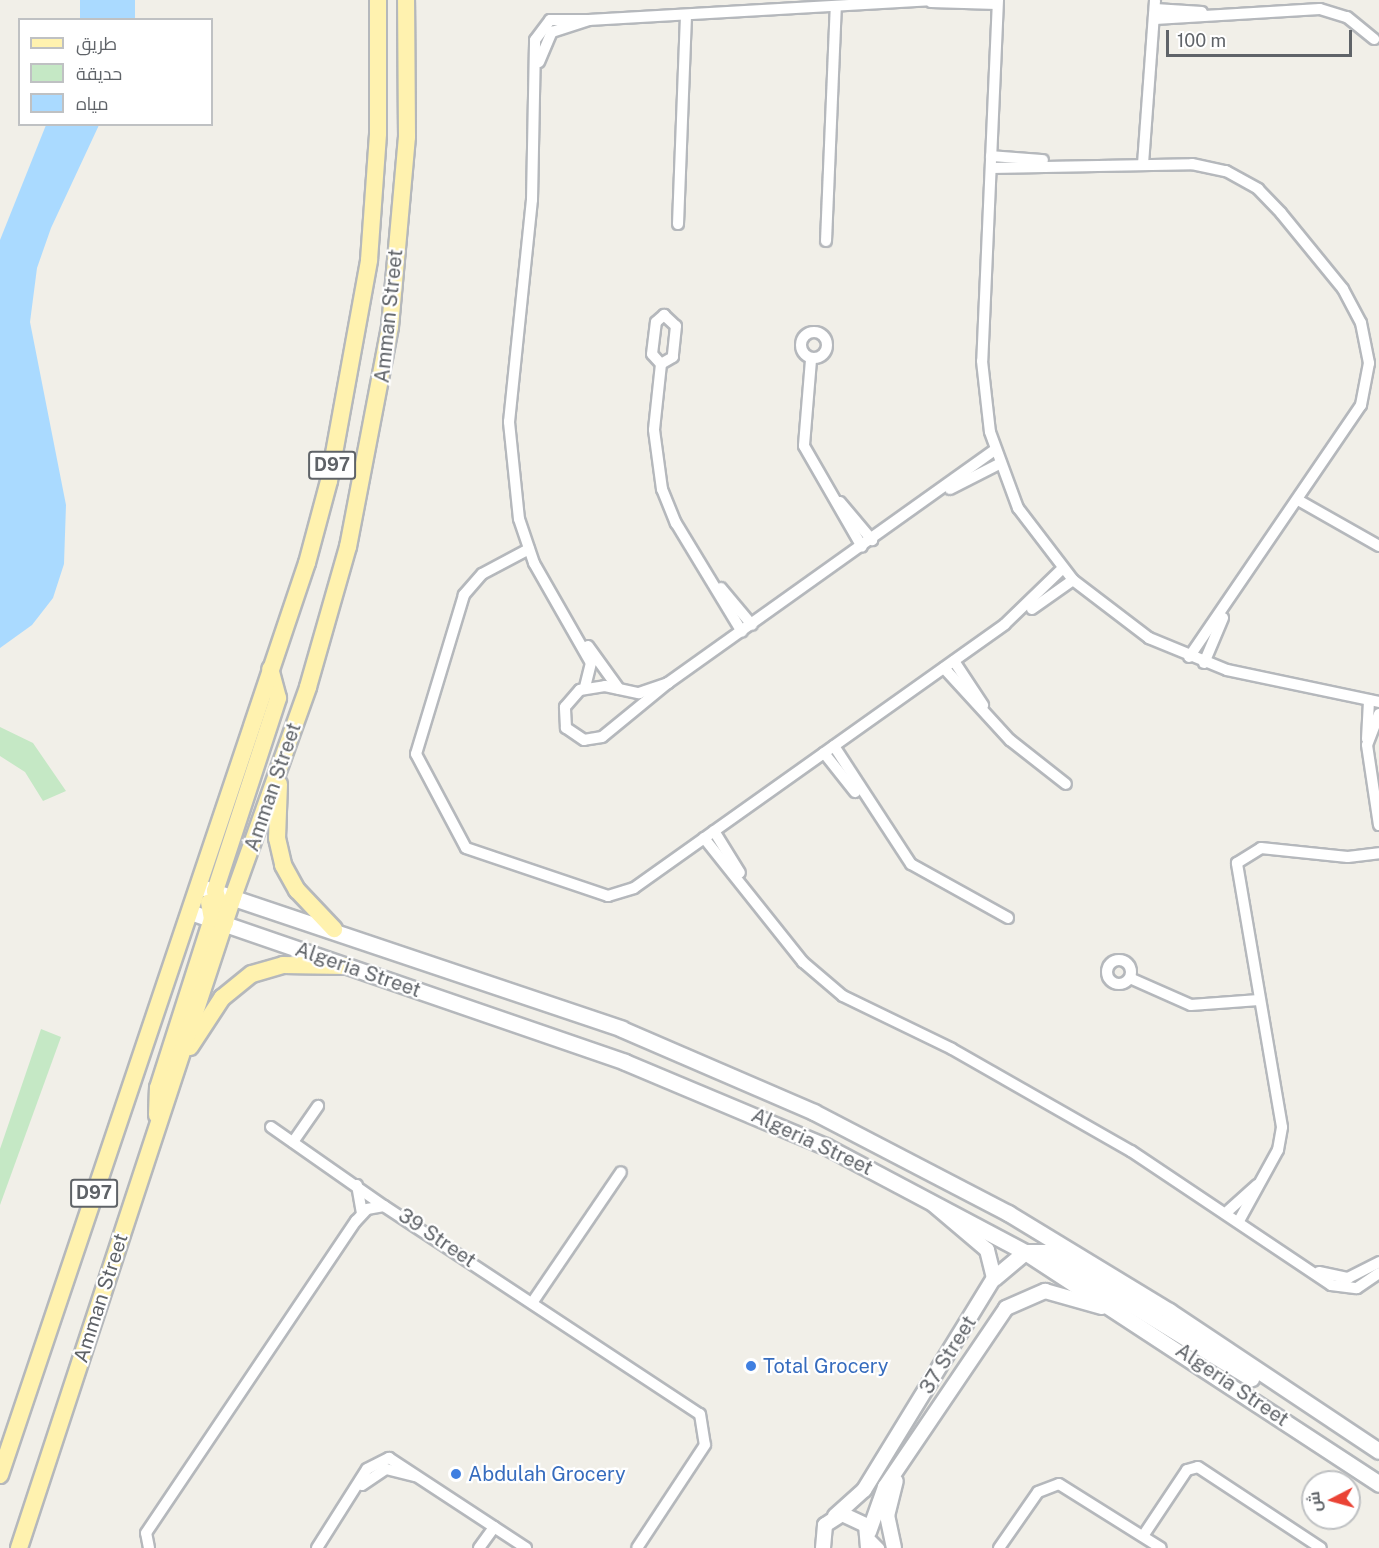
<!DOCTYPE html>
<meta charset="utf-8">
<style>
body{margin:0}
#map{position:relative;width:1379px;height:1548px;overflow:hidden;background:#f1efe8;font-family:"Public Sans",Cairo,sans-serif}
div>[style]{position:absolute}
.green>*{inset:0;background:#c5e8c5}
.water>*{inset:0;background:#aadaff;transform-origin:0 0}
.roads{filter:drop-shadow(2px 0 #b5b8bc) drop-shadow(-2px 0 #b5b8bc) drop-shadow(0 2px #b5b8bc) drop-shadow(0 -2px #b5b8bc)}
.minor>*{height:10px;margin:-5px;padding:0 5px;transform-origin:5px;border-radius:5px;background:#fff}
.minor>.ring{margin:-5px;padding:0;box-sizing:content-box;background:none;border:10px solid #fff;border-radius:50%}
.tertiary>*{height:14px;margin:-7px;padding:0 7px;transform-origin:7px;border-radius:7px;background:#fff}
.secondary>*{height:15px;margin:-7.5px;padding:0 7.5px;transform-origin:7.5px;border-radius:7.5px;background:#fff}
.primary>*{height:16px;margin:-8px;padding:0 8px;transform-origin:8px;border-radius:8px;background:#fff2af}
.dots>*{width:16px;height:16px;translate:-50% -50%;box-sizing:border-box;border:3px solid #fff;border-radius:50%}
span{translate:-50% -50%;white-space:nowrap;text-align:center;line-height:1.15;-webkit-text-stroke:4.5px #fff;paint-order:stroke}
.shield-label span{padding:2px 4px;background:#fff;border:2px solid;border-radius:4px;-webkit-text-stroke-width:0}
.shield-label{font-size:18px;color:#5f6368;font-weight:700}
.street-label{font-size:20px;color:#5f6368}
.shop-label{font-size:20px;color:#366cbe}
.left{translate:0 -50%;text-align:left}
.legend{position:absolute;left:18px;top:18px;width:195px;height:108px;box-sizing:border-box;background:#fff;border:2px solid #bfc1c3;margin:0;padding:8px 10px;list-style:none;font-size:18px;color:#5f6368}
.legend li{display:flex;align-items:center;gap:12px;height:30px}
.legend b{width:30px;border:2px solid #bfc1c3}
.north{position:absolute;left:1301px;top:1470px;width:60px;height:60px;box-sizing:border-box;background:#fff;border:2px solid #bfc1c3;border-radius:50%;rotate:264deg;font-size:16px;font-weight:700;line-height:24px;text-align:center;color:#5f6368}
.north::after{content:'';display:block;margin:auto;width:21px;height:27px;background:#ea4335;clip-path:polygon(50% 0,100% 100%,50% 72%,0 100%)}
.scale{position:absolute;left:1166px;top:30px;width:186px;height:27px;box-sizing:border-box;border:3px solid #5f6368;border-top:0;padding-left:8px;font-size:18px;line-height:21px;white-space:nowrap;color:#5f6368;-webkit-text-stroke:4px #fff;paint-order:stroke}
</style>
<div id="map">
<div class="green">
<div style="clip-path:polygon(0 727px,33px 743px,66px 791px,43px 801px,25px 772px,0 756px)"></div>
<div style="clip-path:polygon(41px 1029px,61px 1037px,0 1205px,0 1149px)"></div>
</div>
<div class="water">
<div style="left:80px;top:0;width:55px;height:19px"></div>
<div style="clip-path:polygon(46px 125px,99px 125px,51px 228px,37px 268px,30px 322px,66px 505px,64px 564px,53px 598px,32px 625px,0 648px,0 240px)"></div>
</div>
<div class="roads">
<div class="minor">
<div style="left:998px;top:0;width:361px;rotate:92.5deg"></div>
<div style="left:982px;top:361px;width:71px;rotate:83.6deg"></div>
<div style="left:990px;top:432px;width:81px;rotate:69.8deg"></div>
<div style="left:1018px;top:508px;width:91px;rotate:52.6deg"></div>
<div style="left:1073px;top:580px;width:96px;rotate:37.3deg"></div>
<div style="left:1149px;top:638px;width:84px;rotate:22.3deg"></div>
<div style="left:1227px;top:670px;width:155px;rotate:11.9deg"></div>
<div style="left:931px;top:2px;width:66px;rotate:1.7deg"></div>
<div style="left:1155px;top:9px;width:47px;rotate:3.7deg"></div>
<div style="left:1155px;top:19px;width:165px;rotate:-3.5deg"></div>
<div style="left:1320px;top:9px;width:28px;rotate:17deg"></div>
<div style="left:1347px;top:17px;width:35px;rotate:39deg"></div>
<div style="left:539px;top:62px;width:33px;rotate:-67deg"></div>
<div style="left:552px;top:32px;width:39px;rotate:-18deg"></div>
<div style="left:589px;top:20px;width:349px;rotate:-3.3deg"></div>
<div style="left:991px;top:156px;width:52px;rotate:4.4deg"></div>
<div style="left:1143px;top:164px;width:164px;rotate:-85.8deg"></div>
<div style="left:991px;top:168px;width:201px;rotate:-1.1deg"></div>
<div style="left:1192px;top:164px;width:35px;rotate:12deg"></div>
<div style="left:1226px;top:171px;width:37px;rotate:29deg"></div>
<div style="left:1258px;top:189px;width:33px;rotate:46deg"></div>
<div style="left:1281px;top:213px;width:98px;rotate:50.8deg"></div>
<div style="left:1343px;top:289px;width:38px;rotate:62deg"></div>
<div style="left:1361px;top:323px;width:41px;rotate:78.7deg"></div>
<div style="left:1369px;top:363px;width:43px;rotate:100.8deg"></div>
<div style="left:1361px;top:405px;width:305px;rotate:124.3deg"></div>
<div style="left:678px;top:224px;width:209px;rotate:-87.8deg"></div>
<div style="left:826px;top:241px;width:234px;rotate:-87.6deg"></div>
<div style="left:664px;top:315px;width:16px;rotate:43deg"></div>
<div style="left:676px;top:326px;width:31px;rotate:96deg"></div>
<div style="left:673px;top:357px;width:14px;rotate:150deg"></div>
<div style="left:661px;top:364px;width:13px;rotate:-132deg"></div>
<div style="left:652px;top:354px;width:32px;rotate:-83deg"></div>
<div style="left:656px;top:322px;width:11px;rotate:-41deg"></div>
<div class="ring" style="left:801px;top:332px;width:16px;height:16px"></div>
<div style="left:811px;top:360px;width:86px;rotate:94.7deg"></div>
<div style="left:804px;top:446px;width:116px;rotate:60.1deg"></div>
<div style="left:661px;top:364px;width:66px;rotate:96.1deg"></div>
<div style="left:654px;top:430px;width:60px;rotate:82.3deg"></div>
<div style="left:662px;top:489px;width:37px;rotate:68deg"></div>
<div style="left:676px;top:523px;width:127px;rotate:58.8deg"></div>
<div style="left:950px;top:489px;width:55px;rotate:-27deg"></div>
<div style="left:1298px;top:500px;width:93px;rotate:29.6deg"></div>
<div style="left:840px;top:502px;width:50px;rotate:49.9deg"></div>
<div style="left:529px;top:549px;width:53px;rotate:152deg"></div>
<div style="left:482px;top:574px;width:28px;rotate:131deg"></div>
<div style="left:464px;top:595px;width:166px;rotate:106.8deg"></div>
<div style="left:416px;top:754px;width:106px;rotate:62deg"></div>
<div style="left:466px;top:848px;width:150px;rotate:18.7deg"></div>
<div style="left:608px;top:896px;width:27px;rotate:-17deg"></div>
<div style="left:634px;top:888px;width:455px;rotate:-35.4deg"></div>
<div style="left:1005px;top:624px;width:79px;rotate:-44deg"></div>
<div style="left:721px;top:588px;width:48px;rotate:50deg"></div>
<div style="left:1032px;top:609px;width:50px;rotate:-35.3deg"></div>
<div style="left:588px;top:646px;width:53px;rotate:54.2deg"></div>
<div style="left:954px;top:661px;width:53px;rotate:56.6deg"></div>
<div style="left:1204px;top:663px;width:49px;rotate:-67.1deg"></div>
<div style="left:944px;top:668px;width:98px;rotate:47.5deg"></div>
<div style="left:1010px;top:740px;width:71px;rotate:38.2deg"></div>
<div style="left:668px;top:683px;width:85px;rotate:140.7deg"></div>
<div style="left:602px;top:737px;width:18px;rotate:171deg"></div>
<div style="left:584px;top:740px;width:22px;rotate:-146deg"></div>
<div style="left:566px;top:728px;width:21px;rotate:-93deg"></div>
<div style="left:565px;top:707px;width:23px;rotate:-49deg"></div>
<div style="left:580px;top:690px;width:25px;rotate:-9deg"></div>
<div style="left:605px;top:686px;width:35px;rotate:12deg"></div>
<div style="left:639px;top:693px;width:31px;rotate:-19deg"></div>
<div style="left:668px;top:683px;width:402px;rotate:-35.5deg"></div>
<div style="left:585px;top:687px;width:25px;rotate:-76deg"></div>
<div style="left:591px;top:663px;width:115px;rotate:-119.7deg"></div>
<div style="left:534px;top:563px;width:46px;rotate:-108.8deg"></div>
<div style="left:519px;top:519px;width:98px;rotate:-95.9deg"></div>
<div style="left:509px;top:422px;width:223px;rotate:-84.1deg"></div>
<div style="left:532px;top:200px;width:160px;rotate:-88.9deg"></div>
<div style="left:535px;top:40px;width:25px;rotate:-53deg"></div>
<div style="left:550px;top:20px;width:39px"></div>
<div style="left:1379px;top:714px;width:33px;rotate:111deg"></div>
<div style="left:1367px;top:745px;width:81px;rotate:81.5deg"></div>
<div style="left:1367px;top:739px;width:39px;rotate:-87deg"></div>
<div style="left:834px;top:746px;width:141px;rotate:56.9deg"></div>
<div style="left:911px;top:864px;width:111px;rotate:29.1deg"></div>
<div style="left:824px;top:753px;width:50px;rotate:51.5deg"></div>
<div style="left:714px;top:831px;width:49px;rotate:58.2deg"></div>
<div style="left:704px;top:838px;width:159px;rotate:51.4deg"></div>
<div style="left:803px;top:962px;width:52px;rotate:40.4deg"></div>
<div style="left:843px;top:996px;width:121px;rotate:25.9deg"></div>
<div style="left:952px;top:1049px;width:206px;rotate:29.7deg"></div>
<div style="left:1131px;top:1151px;width:241px;rotate:33.8deg"></div>
<div style="left:1331px;top:1285px;width:26px;rotate:7deg"></div>
<div style="left:1357px;top:1288px;width:27px;rotate:-34deg"></div>
<div class="ring" style="left:1107px;top:960px;width:14px;height:14px"></div>
<div style="left:1132px;top:979px;width:64px;rotate:23.8deg"></div>
<div style="left:1191px;top:1005px;width:68px;rotate:-4.2deg"></div>
<div style="left:271px;top:1127px;width:138px;rotate:35deg"></div>
<div style="left:293px;top:1142px;width:44px;rotate:-55.2deg"></div>
<div style="left:357px;top:1185px;width:28px;rotate:80deg"></div>
<div style="left:1228px;top:1211px;width:39px;rotate:-42deg"></div>
<div style="left:1240px;top:1219px;width:79px;rotate:-61.2deg"></div>
<div style="left:1278px;top:1150px;width:23px;rotate:-80deg"></div>
<div style="left:1282px;top:1127px;width:268px;rotate:-99.7deg"></div>
<div style="left:1237px;top:863px;width:28px;rotate:-32deg"></div>
<div style="left:1261px;top:848px;width:87px;rotate:5.9deg"></div>
<div style="left:1348px;top:857px;width:31px;rotate:-7deg"></div>
<div style="left:1319px;top:1272px;width:30px;rotate:12deg"></div>
<div style="left:1348px;top:1278px;width:35px;rotate:-27deg"></div>
<div style="left:532px;top:1303px;width:158px;rotate:-55.8deg"></div>
<div style="left:362px;top:1485px;width:29px;rotate:-34deg"></div>
<div style="left:386px;top:1469px;width:30px;rotate:14deg"></div>
<div style="left:1143px;top:1536px;width:79px;rotate:-56.3deg"></div>
<div style="left:1187px;top:1470px;width:11px;rotate:-15deg"></div>
<div style="left:1198px;top:1467px;width:147px;rotate:33.4deg"></div>
<div style="left:870px;top:1539px;width:13px;rotate:45deg"></div>
<div style="left:149px;top:1548px;width:15px;rotate:-101deg"></div>
<div style="left:146px;top:1533px;width:376px;rotate:-56.1deg"></div>
<div style="left:356px;top:1221px;width:16px;rotate:-47deg"></div>
<div style="left:367px;top:1209px;width:17px;rotate:-10deg"></div>
<div style="left:384px;top:1206px;width:378px;rotate:33.4deg"></div>
<div style="left:700px;top:1414px;width:31px;rotate:81deg"></div>
<div style="left:705px;top:1445px;width:123px;rotate:123.4deg"></div>
<div style="left:317px;top:1548px;width:93px;rotate:-57.7deg"></div>
<div style="left:367px;top:1469px;width:25px;rotate:-27deg"></div>
<div style="left:389px;top:1458px;width:164px;rotate:33.3deg"></div>
<div style="left:479px;top:1548px;width:26px;rotate:-54deg"></div>
<div style="left:999px;top:1548px;width:68px;rotate:-55.1deg"></div>
<div style="left:1038px;top:1492px;width:22px;rotate:-21deg"></div>
<div style="left:1059px;top:1484px;width:120px;rotate:32.1deg"></div>
</div>
<div class="tertiary">
<div style="left:835px;top:1516px;width:39px;rotate:-42deg"></div>
<div style="left:864px;top:1490px;width:249px;rotate:-58.5deg"></div>
<div style="left:994px;top:1278px;width:29px;rotate:-104deg"></div>
<div style="left:987px;top:1250px;width:70px;rotate:-139.7deg"></div>
<div style="left:869px;top:1532px;width:48px;rotate:-70.4deg"></div>
<div style="left:885px;top:1487px;width:216px;rotate:-55.9deg"></div>
<div style="left:1006px;top:1308px;width:43px;rotate:-23.6deg"></div>
<div style="left:1045px;top:1291px;width:59px;rotate:15.7deg"></div>
<div style="left:823px;top:1548px;width:23px;rotate:-85deg"></div>
<div style="left:825px;top:1525px;width:20px;rotate:-33deg"></div>
<div style="left:842px;top:1514px;width:26px;rotate:25deg"></div>
<div style="left:866px;top:1525px;width:23px;rotate:85deg"></div>
<div style="left:894px;top:1548px;width:33px;rotate:-102deg"></div>
<div style="left:887px;top:1516px;width:36px;rotate:-76deg"></div>
</div>
<div class="secondary">
<div style="left:198px;top:886px;width:447px;rotate:18.6deg"></div>
<div style="left:622px;top:1029px;width:209px;rotate:23.4deg"></div>
<div style="left:814px;top:1112px;width:219px;rotate:27.5deg"></div>
<div style="left:1008px;top:1213px;width:188px;rotate:31.3deg"></div>
<div style="left:1169px;top:1311px;width:252px;rotate:33.7deg"></div>
<div style="left:190px;top:912px;width:460px;rotate:19deg"></div>
<div style="left:625px;top:1062px;width:217px;rotate:22.8deg"></div>
<div style="left:825px;top:1146px;width:226px;rotate:27.9deg"></div>
<div style="left:1025px;top:1252px;width:423px;rotate:33.2deg"></div>
<div style="left:994px;top:1278px;width:40px;rotate:-40deg"></div>
<div style="left:1025px;top:1252px;width:21px"></div>
<div style="left:1046px;top:1252px;width:241px;rotate:31.6deg"></div>
</div>
<div class="primary">
<div style="left:279px;top:784px;width:54px;rotate:92.1deg"></div>
<div style="left:277px;top:838px;width:28px;rotate:77deg"></div>
<div style="left:283px;top:865px;width:29px;rotate:61deg"></div>
<div style="left:297px;top:890px;width:54px;rotate:46.5deg"></div>
<div style="left:225px;top:923px;width:34px;rotate:-107deg"></div>
<div style="left:215px;top:891px;width:203px;rotate:-71.9deg"></div>
<div style="left:278px;top:698px;width:30px;rotate:-105deg"></div>
<div style="left:190px;top:1047px;width:59px;rotate:-56.9deg"></div>
<div style="left:222px;top:998px;width:38px;rotate:-39deg"></div>
<div style="left:252px;top:974px;width:32px;rotate:-16deg"></div>
<div style="left:283px;top:965px;width:63px;rotate:0.9deg"></div>
<div style="left:157px;top:1115px;width:27px;rotate:-88deg"></div>
<div style="left:158px;top:1088px;width:177px;rotate:-72.3deg"></div>
<div style="left:212px;top:919px;width:17px;rotate:-100deg"></div>
<div style="left:0;top:1475px;width:962px;rotate:-71.4deg"></div>
<div style="left:307px;top:563px;width:85px;rotate:-75deg"></div>
<div style="left:329px;top:481px;width:225px;rotate:-79.7deg"></div>
<div style="left:369px;top:260px;width:127px;rotate:-85.9deg"></div>
<div style="left:378px;top:133px;width:133px;rotate:-90deg"></div>
<div style="left:19px;top:1548px;width:685px;rotate:-71.8deg"></div>
<div style="left:233px;top:897px;width:223px;rotate:-70.3deg"></div>
<div style="left:308px;top:687px;width:146px;rotate:-74.1deg"></div>
<div style="left:348px;top:547px;width:224px;rotate:-79.2deg"></div>
<div style="left:390px;top:327px;width:191px;rotate:-84.9deg"></div>
<div style="left:407px;top:137px;width:137px;rotate:-90.4deg"></div>
</div>
</div>
<div class="dots">
<div style="left:751px;top:1366px;background:#3f7fe0"></div>
<div style="left:456px;top:1474px;background:#3f7fe0"></div>
</div>
<div class="shield-label">
<span style="left:332px;top:465px">D97</span>
<span style="left:94px;top:1193px">D97</span>
</div>
<div class="street-label">
<span style="left:389px;top:316px;rotate:-84deg">Amman Street</span>
<span style="left:273px;top:787px;rotate:-71deg">Amman Street</span>
<span style="left:358px;top:970px;rotate:19deg">Algeria Street</span>
<span style="left:812px;top:1142px;rotate:25deg">Algeria Street</span>
<span style="left:437px;top:1238px;rotate:34deg">39 Street</span>
<span style="left:101px;top:1298px;rotate:-72deg">Amman Street</span>
<span style="left:948px;top:1355px;rotate:-58deg">37 Street</span>
<span style="left:1232px;top:1385px;rotate:34deg">Algeria Street</span>
</div>
<div class="shop-label">
<span class="left" style="left:763px;top:1366px">Total Grocery</span>
<span class="left" style="left:468px;top:1474px">Abdulah Grocery</span>
</div>
<ul class="legend">
<li><b style="height:8px;background:#fff2af"></b>طريق</li>
<li><b style="height:16px;background:#c5e8c5"></b>حديقة</li>
<li><b style="height:16px;background:#aadaff"></b>مياه</li>
</ul>
<div class="north">ش</div>
<div class="scale">100 m</div>
</div>
